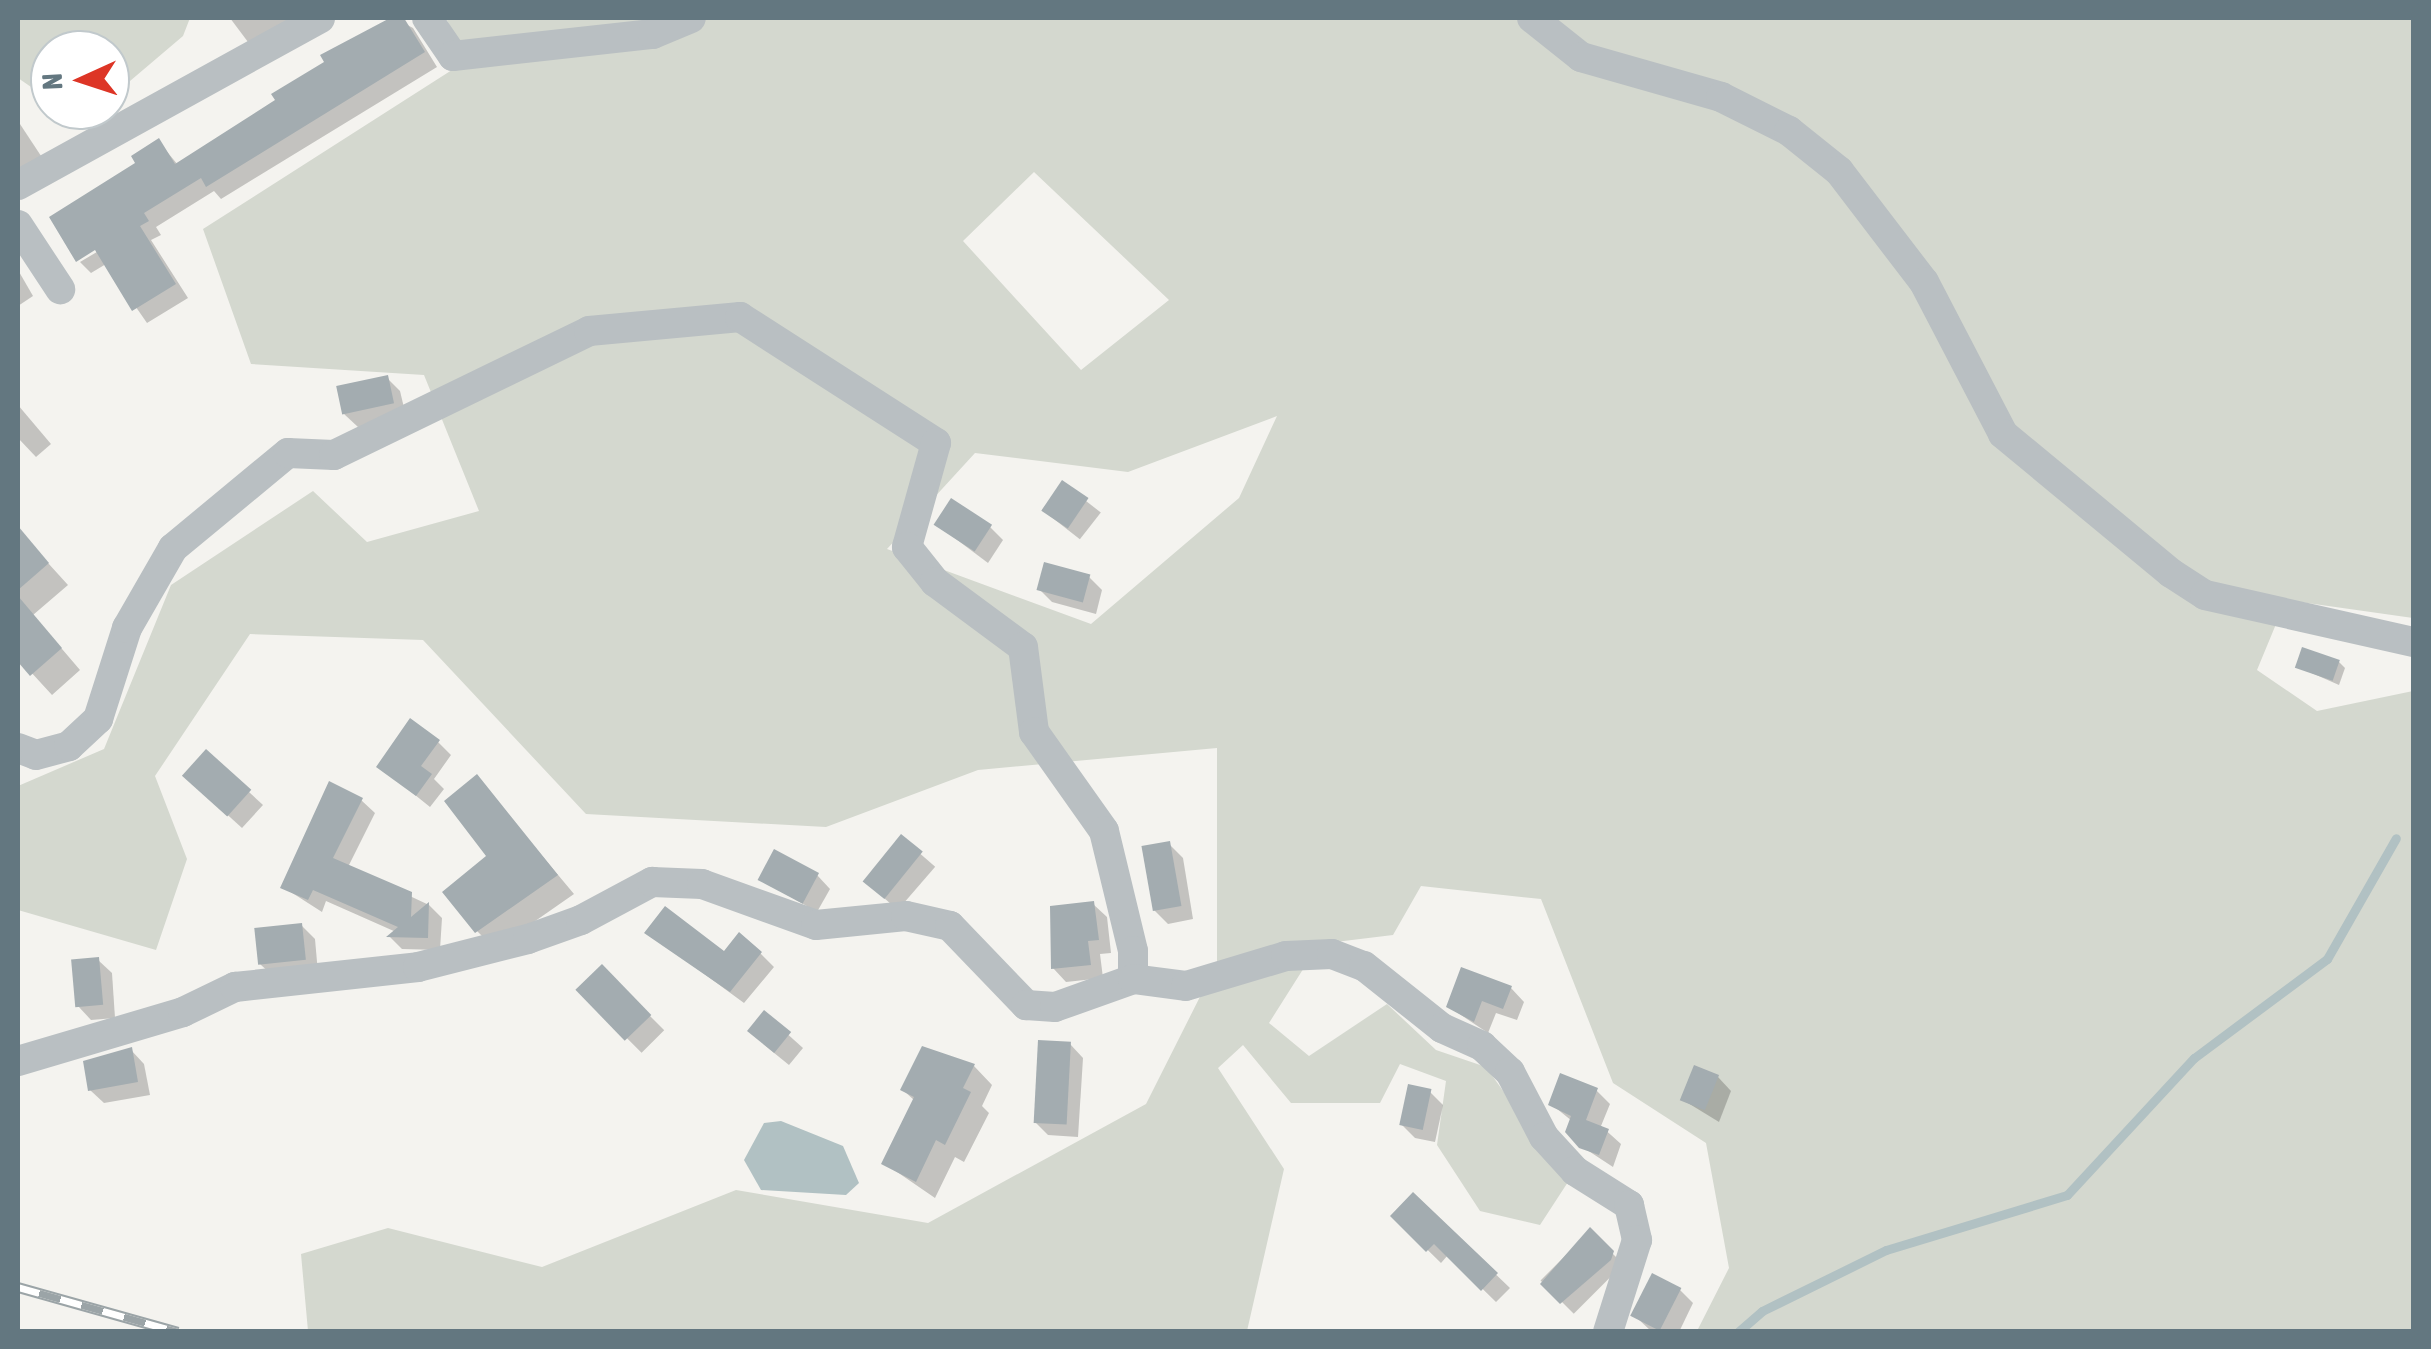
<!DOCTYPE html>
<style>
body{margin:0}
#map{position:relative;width:2431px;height:1349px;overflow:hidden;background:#f4f3ef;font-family:"Asap Condensed",sans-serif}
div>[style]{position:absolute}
.green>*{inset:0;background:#d4d8cf}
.water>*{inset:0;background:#b1c1c3}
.shadow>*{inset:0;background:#0003;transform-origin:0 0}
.stream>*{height:9px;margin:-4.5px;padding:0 4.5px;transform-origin:4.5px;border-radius:4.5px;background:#b1c1c3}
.building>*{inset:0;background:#a3acb0;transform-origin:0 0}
.minor>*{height:30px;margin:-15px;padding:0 15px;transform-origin:15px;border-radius:15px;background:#b9bfc2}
.rail>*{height:11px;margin-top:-5.5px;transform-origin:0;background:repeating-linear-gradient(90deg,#fff 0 22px,#9ba4a7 0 44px);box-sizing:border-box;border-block:2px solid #9ba4a7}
span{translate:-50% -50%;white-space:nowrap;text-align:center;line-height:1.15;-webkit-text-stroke:10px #fff;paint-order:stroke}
.frame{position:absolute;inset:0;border:20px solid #637780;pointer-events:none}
.north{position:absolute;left:30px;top:30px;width:100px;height:100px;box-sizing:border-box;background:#fff;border:2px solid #c1c9cc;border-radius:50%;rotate:267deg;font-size:28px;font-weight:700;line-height:40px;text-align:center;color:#637780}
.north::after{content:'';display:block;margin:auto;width:35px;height:45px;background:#dd3526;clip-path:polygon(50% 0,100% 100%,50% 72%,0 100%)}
</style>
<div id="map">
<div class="green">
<div style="clip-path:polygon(18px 18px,190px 18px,183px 36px,110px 98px,110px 50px,50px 50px,50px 100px,18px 78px)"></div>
<div style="clip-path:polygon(evenodd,446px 18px,2413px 18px,2413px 618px,2286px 600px,2257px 670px,2317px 711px,2413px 691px,2413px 1331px,1697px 1331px,1729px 1268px,1706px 1143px,1613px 1083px,1541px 899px,1421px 886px,1393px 935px,1319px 944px,1269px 1023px,1309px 1056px,1387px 1004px,1436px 1050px,1486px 1067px,1568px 1182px,1540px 1225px,1480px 1211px,1437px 1145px,1446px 1081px,1400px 1064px,1380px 1103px,1291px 1103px,1243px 1045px,1218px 1068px,1284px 1169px,1247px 1331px,308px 1331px,301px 1254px,388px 1228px,542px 1267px,736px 1190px,928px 1223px,1146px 1104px,1217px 963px,1217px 748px,978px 770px,826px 827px,586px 814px,423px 640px,250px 634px,155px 776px,187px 859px,156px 950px,18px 910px,18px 786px,104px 749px,171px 585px,313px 491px,367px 542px,479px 511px,424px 375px,251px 364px,203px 229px,466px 61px,446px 18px,1034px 172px,1169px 300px,1081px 370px,963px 241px,1034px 172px,446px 18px,1277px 416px,1239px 498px,1091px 624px,887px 549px,975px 453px,1128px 472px,1277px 416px)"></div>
</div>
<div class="water">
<div style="clip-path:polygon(781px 1121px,843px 1146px,859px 1183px,846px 1195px,761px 1190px,744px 1160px,764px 1123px)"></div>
</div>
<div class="shadow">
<div style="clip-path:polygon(230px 18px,306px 18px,254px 50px)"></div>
<div style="clip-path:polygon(394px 18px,413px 28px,437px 67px,221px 199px,214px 191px,156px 227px,161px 235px,151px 240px,188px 298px,147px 323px,106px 264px,91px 273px,80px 262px,107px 246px,138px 164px,159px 142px,178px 165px,278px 101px,328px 63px,324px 56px)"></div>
<div style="clip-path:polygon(18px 121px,47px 165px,18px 181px)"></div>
<div style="clip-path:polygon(18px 270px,33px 296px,18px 306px)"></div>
<div style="clip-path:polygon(387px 378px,400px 391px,406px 416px,358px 427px,344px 414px)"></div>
<div style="clip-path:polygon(18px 405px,51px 444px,36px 457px,18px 438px)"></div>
<div style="left:1063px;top:483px;width:48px;height:34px;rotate:38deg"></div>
<div style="clip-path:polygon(936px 524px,990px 527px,1003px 540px,988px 563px)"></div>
<div style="clip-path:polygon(18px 530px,68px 585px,33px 615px,80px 670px,52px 695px,18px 658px)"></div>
<div style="clip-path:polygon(1089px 577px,1102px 590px,1096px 614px,1052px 602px,1039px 589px)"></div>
<div style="clip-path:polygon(2339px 662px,2345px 668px,2339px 685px,2298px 667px)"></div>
<div style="clip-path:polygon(438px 742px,451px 755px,434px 779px,444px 789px,430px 807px,379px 766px)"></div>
<div style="clip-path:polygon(207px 753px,263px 805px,242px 828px,199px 789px)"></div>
<div style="clip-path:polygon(477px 778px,574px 894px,495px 949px,477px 931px,490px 856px)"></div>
<div style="clip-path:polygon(361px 800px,375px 813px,348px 867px,429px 905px,442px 918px,440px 950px,402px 949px,390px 937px,396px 932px,326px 901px,322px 912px,283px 887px)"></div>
<div style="left:902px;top:838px;width:44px;height:57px;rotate:41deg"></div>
<div style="clip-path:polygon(1169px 844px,1183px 858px,1193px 919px,1168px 924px,1154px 910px)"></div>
<div style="clip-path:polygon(817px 875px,830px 889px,817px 912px,760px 879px)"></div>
<div style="clip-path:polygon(1093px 904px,1107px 917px,1111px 953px,1100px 954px,1103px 978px,1066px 982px,1053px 968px)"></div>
<div style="clip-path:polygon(301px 925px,315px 939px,318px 973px,274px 977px,260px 964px)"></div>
<div style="clip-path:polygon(647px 932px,724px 954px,760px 953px,774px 967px,744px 1003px)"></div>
<div style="clip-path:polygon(98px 960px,112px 973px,115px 1018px,91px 1020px,78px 1006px)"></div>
<div style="left:602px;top:968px;width:88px;height:32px;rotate:45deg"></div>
<div style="clip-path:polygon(1511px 988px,1524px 1002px,1517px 1020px,1496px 1013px,1488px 1033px,1449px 1007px)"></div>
<div style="clip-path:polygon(764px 1013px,803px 1048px,789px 1065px,763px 1044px)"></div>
<div style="clip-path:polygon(1070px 1044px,1083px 1058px,1078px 1137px,1048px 1135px,1035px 1122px)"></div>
<div style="clip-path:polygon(131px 1050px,144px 1064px,150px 1095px,104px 1103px,90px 1090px)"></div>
<div style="clip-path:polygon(974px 1066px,992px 1085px,982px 1106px,989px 1113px,964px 1162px,955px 1157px,935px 1198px,884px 1163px,915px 1101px,903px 1090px)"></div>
<div style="clip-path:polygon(1718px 1077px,1731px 1091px,1719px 1122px,1683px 1100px)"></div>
<div style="clip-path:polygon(1596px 1090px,1610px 1104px,1601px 1126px,1621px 1144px,1613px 1167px,1581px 1146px,1572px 1121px,1551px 1104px)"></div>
<div style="clip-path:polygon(1430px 1092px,1443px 1105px,1435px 1142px,1415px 1138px,1402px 1125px)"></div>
<div style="clip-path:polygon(1413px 1195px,1510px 1288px,1496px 1302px,1448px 1255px,1441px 1263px,1393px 1216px)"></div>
<div style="left:1590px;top:1231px;width:47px;height:70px;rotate:45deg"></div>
<div style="clip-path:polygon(1680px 1290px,1693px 1303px,1679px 1332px,1652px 1332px,1635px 1316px)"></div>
</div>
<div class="stream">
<div style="left:1738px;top:1332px;width:32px;rotate:-41deg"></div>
<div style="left:1762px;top:1311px;width:138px;rotate:-26.2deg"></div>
<div style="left:1886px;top:1250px;width:189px;rotate:-16.9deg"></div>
<div style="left:2067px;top:1195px;width:187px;rotate:-47.2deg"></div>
<div style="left:2194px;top:1058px;width:166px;rotate:-36.7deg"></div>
<div style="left:2327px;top:959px;width:139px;rotate:-60.3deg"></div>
</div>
<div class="building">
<div style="clip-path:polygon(390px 18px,404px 18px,425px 52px,206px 187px,201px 178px,144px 213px,149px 221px,140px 226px,176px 284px,132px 311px,95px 250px,76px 262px,49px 217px,135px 163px,131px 156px,159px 138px,175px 164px,275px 100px,271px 94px,324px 62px,320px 55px)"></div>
<div style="left:388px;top:375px;width:29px;height:53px;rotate:78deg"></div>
<div style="left:1062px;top:480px;width:32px;height:37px;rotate:34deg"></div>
<div style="left:951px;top:498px;width:49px;height:32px;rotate:33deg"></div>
<div style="clip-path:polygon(18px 526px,49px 563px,18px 590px)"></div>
<div style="left:1044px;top:562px;width:48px;height:29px;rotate:15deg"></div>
<div style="clip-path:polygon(18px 596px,62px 648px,30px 676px,18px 662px)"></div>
<div style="left:2302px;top:647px;width:40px;height:22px;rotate:19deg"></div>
<div style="clip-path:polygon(410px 718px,440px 740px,421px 766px,432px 774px,416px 796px,376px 767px)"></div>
<div style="left:206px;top:749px;width:61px;height:36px;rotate:42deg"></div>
<div style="clip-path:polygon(477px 774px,558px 875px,475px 933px,442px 892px,486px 856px,444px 801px)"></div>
<div style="clip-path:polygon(329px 781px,363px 798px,333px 858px,412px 892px,411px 917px,429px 902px,428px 938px,386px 937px,398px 927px,313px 890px,308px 900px,280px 888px)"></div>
<div style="left:901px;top:834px;width:28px;height:61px;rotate:39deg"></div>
<div style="left:1170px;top:841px;width:66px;height:29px;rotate:80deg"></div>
<div style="left:774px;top:849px;width:51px;height:35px;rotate:28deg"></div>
<div style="clip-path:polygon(1094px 901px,1099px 940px,1088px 941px,1091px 965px,1051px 969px,1050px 906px)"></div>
<div style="clip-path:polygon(665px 906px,724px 951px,739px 932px,762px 952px,730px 992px,644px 933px)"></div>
<div style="left:302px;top:923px;width:37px;height:48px;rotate:84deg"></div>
<div style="left:99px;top:957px;width:48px;height:28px;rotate:85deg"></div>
<div style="left:602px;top:964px;width:71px;height:37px;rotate:46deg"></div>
<div style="clip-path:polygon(1461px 967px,1512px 986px,1503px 1009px,1482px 1001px,1474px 1022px,1446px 1007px)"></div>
<div style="left:764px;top:1010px;width:35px;height:27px;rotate:39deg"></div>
<div style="left:1038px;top:1040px;width:33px;height:83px;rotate:3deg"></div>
<div style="clip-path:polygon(922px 1046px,975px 1064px,963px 1088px,971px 1092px,945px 1145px,936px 1140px,916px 1182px,881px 1164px,914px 1097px,900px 1090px)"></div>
<div style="clip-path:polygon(132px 1047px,138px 1082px,88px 1091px,83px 1061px)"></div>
<div style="left:1694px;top:1065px;width:27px;height:38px;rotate:22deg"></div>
<div style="clip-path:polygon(1560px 1073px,1598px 1088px,1586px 1120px,1609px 1129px,1599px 1155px,1579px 1148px,1565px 1132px,1571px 1116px,1548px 1105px)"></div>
<div style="left:1408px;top:1084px;width:24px;height:42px;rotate:12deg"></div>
<div style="clip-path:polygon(1413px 1192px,1498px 1273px,1481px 1291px,1434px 1244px,1426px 1252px,1390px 1216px)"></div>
<div style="clip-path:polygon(1590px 1227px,1614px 1251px,1611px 1260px,1560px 1304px,1540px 1284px)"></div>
<div style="left:1652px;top:1273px;width:33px;height:48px;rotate:27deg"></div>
</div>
<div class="minor">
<div style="left:427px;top:18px;width:46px;rotate:55.6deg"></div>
<div style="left:453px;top:56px;width:201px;rotate:-6.3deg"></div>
<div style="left:653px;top:34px;width:41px;rotate:-22.8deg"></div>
<div style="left:1532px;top:18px;width:63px;rotate:38.5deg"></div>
<div style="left:1581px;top:57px;width:146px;rotate:15.9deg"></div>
<div style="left:1721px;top:97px;width:76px;rotate:26.6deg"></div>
<div style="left:1789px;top:131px;width:64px;rotate:38.7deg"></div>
<div style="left:1839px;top:171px;width:140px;rotate:52.6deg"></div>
<div style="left:1924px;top:282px;width:171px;rotate:62.5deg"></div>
<div style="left:2003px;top:434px;width:218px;rotate:39.6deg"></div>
<div style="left:2171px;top:573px;width:40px;rotate:32.9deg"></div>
<div style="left:2205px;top:595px;width:214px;rotate:12.7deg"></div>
<div style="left:18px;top:185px;width:345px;rotate:-28.9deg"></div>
<div style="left:18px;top:225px;width:77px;rotate:56.7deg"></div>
<div style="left:18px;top:748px;width:19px;rotate:21deg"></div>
<div style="left:36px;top:755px;width:34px;rotate:-15deg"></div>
<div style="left:69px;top:746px;width:40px;rotate:-43deg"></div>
<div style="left:98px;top:719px;width:96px;rotate:-72.3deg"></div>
<div style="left:127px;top:628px;width:92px;rotate:-60.1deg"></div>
<div style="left:173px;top:548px;width:149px;rotate:-39.6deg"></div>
<div style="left:288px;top:453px;width:46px;rotate:2.5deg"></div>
<div style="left:334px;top:455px;width:284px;rotate:-25.9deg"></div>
<div style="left:589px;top:331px;width:152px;rotate:-5.3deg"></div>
<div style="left:740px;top:317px;width:233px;rotate:32.7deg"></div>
<div style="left:936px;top:443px;width:108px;rotate:105.6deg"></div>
<div style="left:907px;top:547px;width:45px;rotate:51.3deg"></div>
<div style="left:935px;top:582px;width:109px;rotate:36.5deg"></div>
<div style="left:1023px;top:647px;width:86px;rotate:82.6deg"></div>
<div style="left:1034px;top:732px;width:121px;rotate:54.7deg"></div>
<div style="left:1104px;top:831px;width:123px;rotate:76.4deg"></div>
<div style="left:1133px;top:951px;width:28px;rotate:90deg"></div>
<div style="left:18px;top:1061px;width:172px;rotate:-16.5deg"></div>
<div style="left:183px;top:1012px;width:58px;rotate:-25.7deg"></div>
<div style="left:235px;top:987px;width:184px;rotate:-6.2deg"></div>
<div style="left:418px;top:967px;width:114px;rotate:-14.3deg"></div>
<div style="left:528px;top:939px;width:56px;rotate:-19.7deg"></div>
<div style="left:581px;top:920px;width:81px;rotate:-28.2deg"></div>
<div style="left:652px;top:882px;width:50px;rotate:2.3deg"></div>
<div style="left:702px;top:884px;width:121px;rotate:19.8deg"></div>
<div style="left:816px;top:925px;width:90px;rotate:-5.7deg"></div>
<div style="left:906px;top:916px;width:45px;rotate:12.8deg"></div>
<div style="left:950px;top:926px;width:110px;rotate:46.1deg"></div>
<div style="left:1026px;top:1005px;width:29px;rotate:4deg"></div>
<div style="left:1055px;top:1007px;width:83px;rotate:-19.7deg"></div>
<div style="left:1133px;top:979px;width:53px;rotate:7.5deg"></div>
<div style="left:1186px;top:986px;width:104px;rotate:-16.7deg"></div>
<div style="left:1286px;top:956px;width:46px;rotate:-2.5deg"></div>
<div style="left:1332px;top:954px;width:34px;rotate:21deg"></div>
<div style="left:1364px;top:966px;width:100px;rotate:38.5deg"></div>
<div style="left:1442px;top:1028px;width:44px;rotate:24.2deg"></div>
<div style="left:1482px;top:1046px;width:38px;rotate:43deg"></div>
<div style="left:1510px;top:1072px;width:73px;rotate:62.4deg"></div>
<div style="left:1544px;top:1137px;width:46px;rotate:47.6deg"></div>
<div style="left:1575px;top:1171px;width:64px;rotate:32.2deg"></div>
<div style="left:1629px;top:1205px;width:36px;rotate:77deg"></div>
<div style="left:1637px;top:1240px;width:96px;rotate:107.5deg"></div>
</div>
<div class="rail">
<div style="left:18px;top:1287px;width:166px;rotate:15.7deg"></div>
</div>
<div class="frame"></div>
<div class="north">N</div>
</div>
